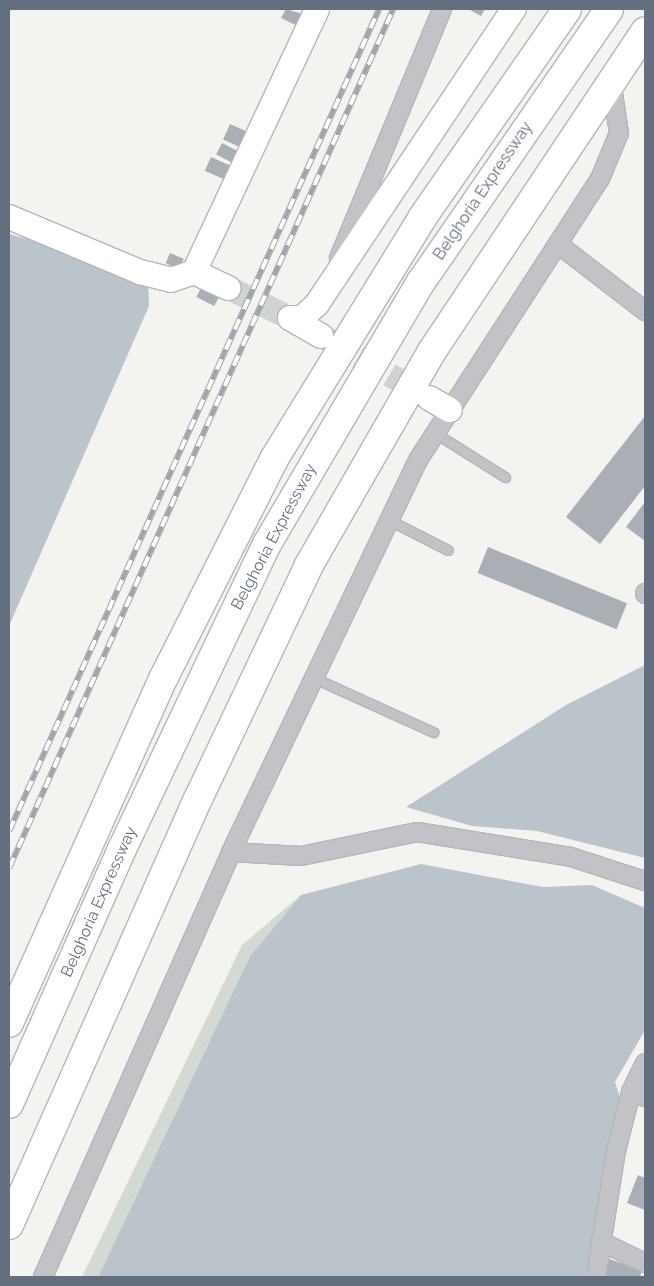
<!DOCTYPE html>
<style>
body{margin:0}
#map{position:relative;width:654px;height:1286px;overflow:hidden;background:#f3f4ef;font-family:Raleway,sans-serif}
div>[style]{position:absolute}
.green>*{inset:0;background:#d3dad1}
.water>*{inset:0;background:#bcc4cb}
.building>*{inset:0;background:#a9afb5;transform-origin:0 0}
.secondary-tunnel>*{height:24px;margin-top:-12px;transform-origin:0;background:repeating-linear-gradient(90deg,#cfd3d3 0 24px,transparent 0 36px)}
.roads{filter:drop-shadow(1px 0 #b3b6bb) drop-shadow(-1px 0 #b3b6bb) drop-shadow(0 1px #b3b6bb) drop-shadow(0 -1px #b3b6bb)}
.lane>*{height:9px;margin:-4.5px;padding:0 4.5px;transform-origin:4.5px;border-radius:4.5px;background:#c1c3c7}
.street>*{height:18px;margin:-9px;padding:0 9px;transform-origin:9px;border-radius:9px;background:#c1c3c7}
.secondary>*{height:24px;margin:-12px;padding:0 12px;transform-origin:12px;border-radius:12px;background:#fff}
.primary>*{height:28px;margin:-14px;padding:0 14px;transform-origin:14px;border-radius:14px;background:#fff}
.highway>*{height:28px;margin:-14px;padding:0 14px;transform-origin:14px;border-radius:14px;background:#fff}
.rail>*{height:5.5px;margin-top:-2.75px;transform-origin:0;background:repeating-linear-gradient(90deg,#fff 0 11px,#a1a5ab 0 22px);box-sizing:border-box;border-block:1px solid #a1a5ab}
span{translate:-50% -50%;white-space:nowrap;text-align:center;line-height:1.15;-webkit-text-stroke:5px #fff;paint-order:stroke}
.street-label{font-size:16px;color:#636f7f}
.frame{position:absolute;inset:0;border:10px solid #636f7f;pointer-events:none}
</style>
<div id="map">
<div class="green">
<div style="clip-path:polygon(301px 895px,250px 956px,98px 1277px,82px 1277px,242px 945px)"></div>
</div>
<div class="water">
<div style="clip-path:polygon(9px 234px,133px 268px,148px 277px,149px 306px,9px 626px)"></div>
<div style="clip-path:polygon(645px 665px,645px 858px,537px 831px,472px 826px,406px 807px,566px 705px)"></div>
<div style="clip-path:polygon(421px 864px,543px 887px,592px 885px,645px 908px,645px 1030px,615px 1082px,621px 1101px,595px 1277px,98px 1277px,250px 956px,301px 895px)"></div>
</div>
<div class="building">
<div style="clip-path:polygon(286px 9px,312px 17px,306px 30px,281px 18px)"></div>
<div style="clip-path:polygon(468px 9px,485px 9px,481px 16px)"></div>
<div style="left:230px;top:124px;width:27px;height:17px;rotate:24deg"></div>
<div style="left:222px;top:143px;width:27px;height:13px;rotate:27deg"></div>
<div style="left:211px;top:157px;width:30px;height:15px;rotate:24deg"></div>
<div style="left:170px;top:253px;width:15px;height:11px;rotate:23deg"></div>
<div style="left:205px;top:280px;width:20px;height:19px;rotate:27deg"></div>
<div style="clip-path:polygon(645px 416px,645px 486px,600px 544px,566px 517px)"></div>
<div style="clip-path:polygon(645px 502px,645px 541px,626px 527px)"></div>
<div style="left:488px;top:547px;width:150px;height:28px;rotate:22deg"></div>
<div style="clip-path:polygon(638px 1175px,645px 1178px,645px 1210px,627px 1203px)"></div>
<div style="clip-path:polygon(609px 1259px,642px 1270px,640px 1277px,603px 1277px)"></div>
</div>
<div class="secondary-tunnel">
<div style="left:229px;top:288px;width:68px;rotate:26.2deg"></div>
<div style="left:327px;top:339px;width:116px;rotate:29.9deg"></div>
</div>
<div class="roads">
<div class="lane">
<div style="left:435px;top:433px;width:83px;rotate:32.2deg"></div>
<div style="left:389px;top:520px;width:66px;rotate:27deg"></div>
<div style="left:314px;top:678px;width:131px;rotate:24.4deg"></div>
</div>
<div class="street">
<div style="left:558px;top:244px;width:110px;rotate:37.6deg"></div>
<div style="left:339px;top:258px;width:269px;rotate:-67.5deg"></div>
<div style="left:645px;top:594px;width:1px;rotate:-90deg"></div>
<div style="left:231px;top:852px;width:70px;rotate:3.3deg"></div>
<div style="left:301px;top:856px;width:118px;rotate:-11.7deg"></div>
<div style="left:417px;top:832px;width:156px;rotate:9.2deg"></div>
<div style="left:571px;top:857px;width:78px;rotate:18deg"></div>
<div style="left:645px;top:1063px;width:32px;rotate:116deg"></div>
<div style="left:631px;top:1092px;width:15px;rotate:20deg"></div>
<div style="left:600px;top:1241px;width:50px;rotate:26.1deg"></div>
<div style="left:43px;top:1277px;width:465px;rotate:-66.1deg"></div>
<div style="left:231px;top:852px;width:434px;rotate:-64.5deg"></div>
<div style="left:418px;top:460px;width:335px;rotate:-57.1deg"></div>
<div style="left:600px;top:179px;width:50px;rotate:-67.6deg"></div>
<div style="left:619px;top:133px;width:54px;rotate:-98.6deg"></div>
<div style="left:596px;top:1277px;width:128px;rotate:-81deg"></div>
<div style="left:616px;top:1151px;width:61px;rotate:-75.7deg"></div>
</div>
<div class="secondary">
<div style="left:9px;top:217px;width:142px;rotate:22.8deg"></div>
<div style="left:140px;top:272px;width:32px;rotate:14deg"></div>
<div style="left:171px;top:280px;width:24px;rotate:-19deg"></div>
<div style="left:194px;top:272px;width:290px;rotate:-64.9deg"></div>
<div style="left:194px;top:272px;width:38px;rotate:25deg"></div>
<div style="left:290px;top:318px;width:12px"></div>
<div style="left:302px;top:318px;width:21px;rotate:-43deg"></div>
<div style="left:317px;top:304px;width:355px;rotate:-56.3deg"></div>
<div style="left:290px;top:318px;width:36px;rotate:30deg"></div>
<div style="left:429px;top:398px;width:24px;rotate:30deg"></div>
</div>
<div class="primary">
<div style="left:9px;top:1225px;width:466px;rotate:-66.1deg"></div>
<div style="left:198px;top:799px;width:259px;rotate:-64.6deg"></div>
<div style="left:309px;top:565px;width:247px;rotate:-60.1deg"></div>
<div style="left:432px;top:351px;width:384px;rotate:-56.3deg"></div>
</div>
<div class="highway">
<div style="left:9px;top:1023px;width:377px;rotate:-65.9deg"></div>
<div style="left:163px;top:679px;width:246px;rotate:-63.2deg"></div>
<div style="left:274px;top:459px;width:283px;rotate:-58.4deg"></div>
<div style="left:422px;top:218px;width:254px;rotate:-55.2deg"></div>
<div style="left:9px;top:1104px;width:279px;rotate:-66.1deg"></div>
<div style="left:122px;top:849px;width:338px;rotate:-64.6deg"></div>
<div style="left:267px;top:544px;width:304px;rotate:-59.6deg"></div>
<div style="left:421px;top:282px;width:331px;rotate:-55.4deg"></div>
</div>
</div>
<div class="rail">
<div style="left:9px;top:831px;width:901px;rotate:-65.77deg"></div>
<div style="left:9px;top:868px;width:941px;rotate:-65.91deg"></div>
</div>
<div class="street-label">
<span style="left:483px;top:191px;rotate:-56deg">Belghoria Expressway</span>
<span style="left:274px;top:537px;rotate:-62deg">Belghoria Expressway</span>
<span style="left:99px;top:902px;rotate:-66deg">Belghoria Expressway</span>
</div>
<div class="frame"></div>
</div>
